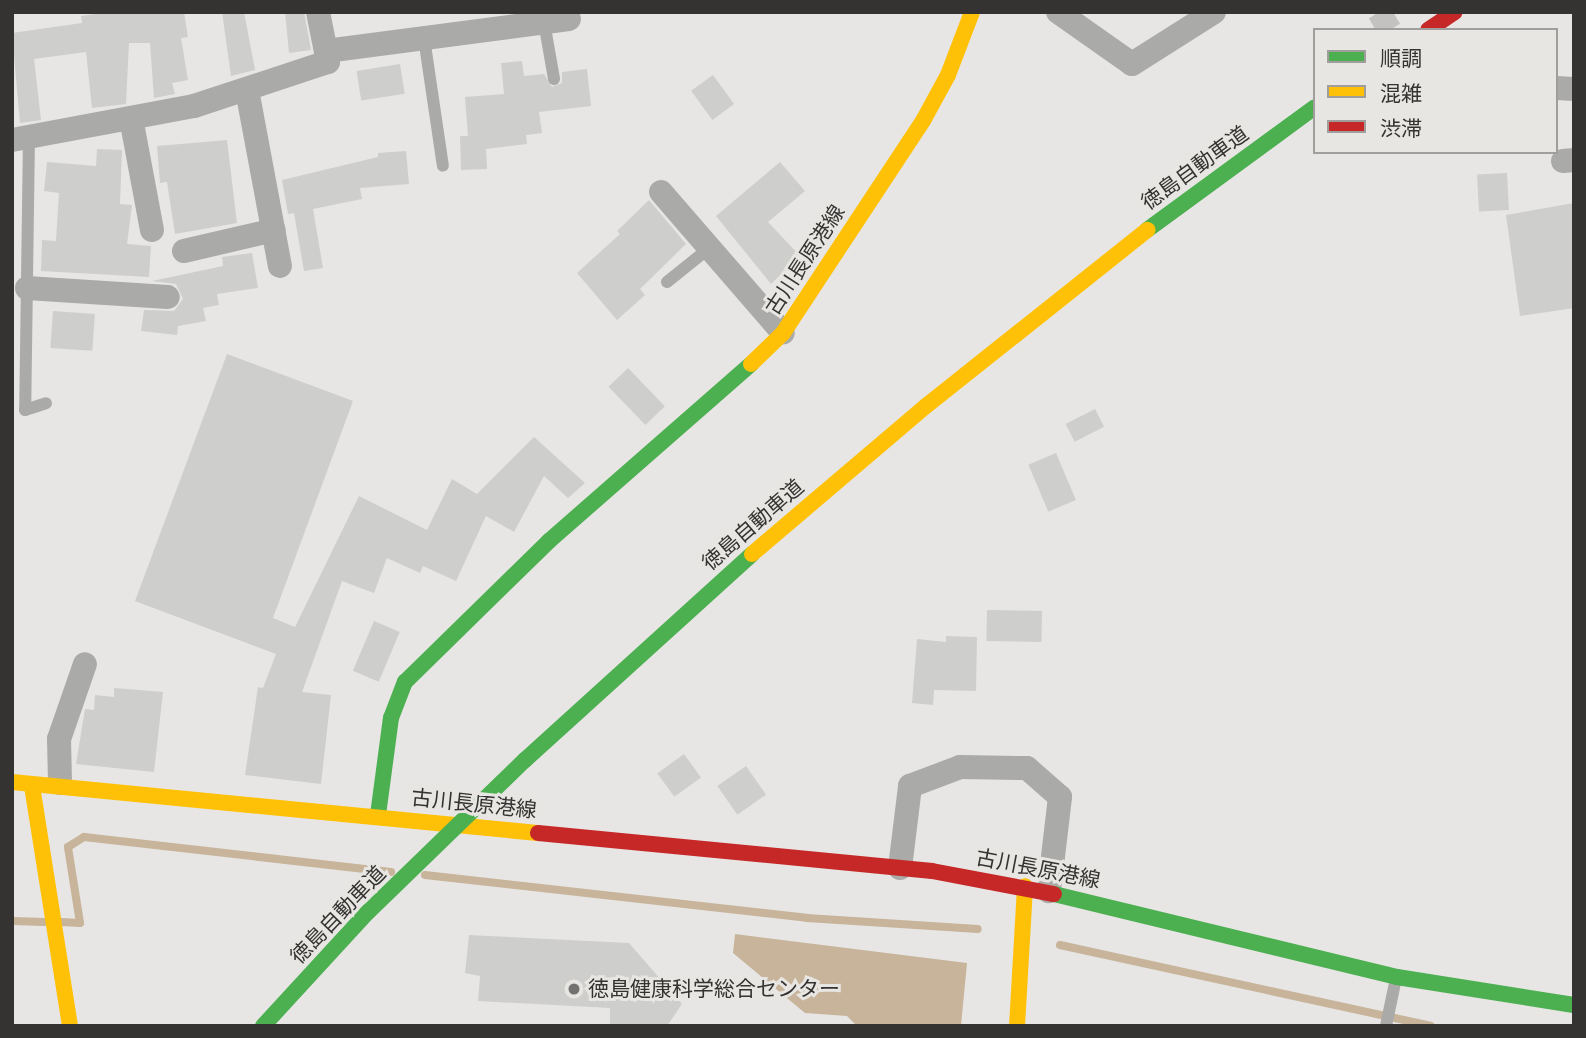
<!DOCTYPE html>
<meta charset="utf-8">
<style>
body{margin:0}
#map{position:relative;width:1586px;height:1038px;overflow:hidden;background:#e7e6e4;font-family:"Times New Roman","Noto Sans JP",serif}
div>[style]{position:absolute}
.water>*{inset:0;background:#c7b49a}
.stream>*{height:8px;margin:-4px;padding:0 4px;transform-origin:4px;border-radius:4px;background:#c7b49a}
.building>*{inset:0;background:#cececc;transform-origin:0 0}
.street-tunnel>*{height:24px;margin-top:-12px;transform-origin:0;background:repeating-linear-gradient(90deg,#c3c2c0 0 24px,transparent 0 36px)}
.lane>*{height:12px;margin:-6px;padding:0 6px;transform-origin:6px;border-radius:6px;background:#aaaaa8}
.street>*{height:24px;margin:-12px;padding:0 12px;transform-origin:12px;border-radius:12px;background:#aaaaa8}
.fast>*{height:16px;margin:-8px;padding:0 8px;transform-origin:8px;border-radius:8px;background:#4caf50}
.slow>*{height:16px;margin:-8px;padding:0 8px;transform-origin:8px;border-radius:8px;background:#ffc107}
.jam>*{height:16px;margin:-8px;padding:0 8px;transform-origin:8px;border-radius:8px;background:#c62828}
.fast-bridge>*{height:16px;margin:-8px;padding:0 8px;transform-origin:8px;border-radius:8px;background:#4caf50}
.dots>*{width:19px;height:19px;translate:-50% -50%;box-sizing:border-box;border:4px solid #e8e6e3;border-radius:50%}
span{translate:-50% -50%;white-space:nowrap;text-align:center;line-height:1.15;-webkit-text-stroke:6px #e8e6e3;paint-order:stroke}
.street-label{font-size:21px;color:#343332}
.poi-label{font-size:21px;color:#343332}
.left{translate:0 -50%;text-align:left}
.frame{position:absolute;inset:0;border:14px solid #343332;pointer-events:none}
.legend{position:absolute;left:1313px;top:28px;width:245px;height:126px;box-sizing:border-box;background:#e8e6e3;border:2px solid #a09e9c;margin:0;padding:9px 12px;list-style:none;font-size:21px;color:#343332}
.legend li{display:flex;align-items:center;gap:14px;height:35px}
.legend b{width:35px;border:2px solid #a09e9c}
</style>
<div id="map">
<div class="water">
<div style="clip-path:polygon(735px 934px,967px 963px,961px 1026px,857px 1026px,847px 1016px,805px 1013px,733px 953px)"></div>
</div>
<div class="stream">
<div style="left:425px;top:875px;width:384px;rotate:6.4deg"></div>
<div style="left:807px;top:918px;width:171px;rotate:3.7deg"></div>
<div style="left:12px;top:921px;width:32px;rotate:2deg"></div>
<div style="left:61px;top:922px;width:19px;rotate:3deg"></div>
<div style="left:80px;top:923px;width:77px;rotate:-99deg"></div>
<div style="left:68px;top:847px;width:19px;rotate:-32deg"></div>
<div style="left:84px;top:837px;width:309px;rotate:6.5deg"></div>
<div style="left:1060px;top:945px;width:379px;rotate:12.3deg"></div>
</div>
<div class="building">
<div style="clip-path:polygon(108px 12px,184px 12px,188px 37px,181px 38px,188px 80px,172px 83px,175px 94px,154px 98px,150px 43px,129px 43px,126px 104px,92px 108px,86px 52px,34px 59px,41px 120px,20px 123px,12px 33px,82px 23px,81px 16px)"></div>
<div style="clip-path:polygon(222px 12px,244px 12px,255px 70px,231px 76px)"></div>
<div style="clip-path:polygon(285px 12px,304px 12px,311px 50px,289px 53px)"></div>
<div style="clip-path:polygon(522px 61px,524px 76px,544px 74px,552px 87px,562px 83px,562px 72px,587px 69px,591px 106px,539px 112px,542px 133px,526px 135px,527px 144px,486px 149px,487px 169px,461px 170px,460px 136px,468px 136px,465px 97px,504px 94px,501px 63px)"></div>
<div style="left:400px;top:64px;width:30px;height:44px;rotate:81deg"></div>
<div style="left:713px;top:75px;width:36px;height:27px;rotate:54deg"></div>
<div style="clip-path:polygon(227px 140px,237px 223px,175px 234px,167px 182px,160px 183px,157px 146px)"></div>
<div style="clip-path:polygon(97px 149px,122px 150px,120px 204px,132px 205px,127px 244px,151px 246px,149px 277px,41px 271px,42px 240px,56px 241px,59px 193px,44px 191px,47px 162px,96px 166px)"></div>
<div style="clip-path:polygon(406px 151px,409px 184px,360px 188px,362px 199px,313px 209px,323px 268px,304px 271px,294px 213px,288px 214px,282px 180px,378px 157px,378px 153px)"></div>
<div style="clip-path:polygon(780px 162px,805px 191px,768px 222px,800px 256px,771px 284px,716px 216px)"></div>
<div style="left:1507px;top:173px;width:37px;height:30px;rotate:87deg"></div>
<div style="clip-path:polygon(649px 200px,686px 244px,640px 289px,645px 295px,617px 320px,577px 273px,620px 234px,617px 231px)"></div>
<div style="clip-path:polygon(1574px 203px,1574px 308px,1520px 316px,1506px 215px)"></div>
<div style="clip-path:polygon(252px 253px,258px 288px,217px 294px,219px 305px,203px 308px,206px 321px,178px 326px,177px 335px,141px 331px,144px 310px,174px 311px,183px 299px,176px 284px,152px 281px,223px 266px,222px 257px)"></div>
<div style="left:53px;top:311px;width:42px;height:37px;rotate:4deg"></div>
<div style="clip-path:polygon(227px 354px,353px 401px,273px 618px,295px 627px,359px 496px,427px 530px,452px 479px,477px 494px,534px 437px,585px 483px,568px 498px,544px 476px,514px 532px,486px 516px,456px 581px,423px 566px,420px 573px,387px 558px,374px 593px,342px 581px,302px 692px,331px 695px,321px 784px,245px 775px,258px 687px,263px 688px,276px 654px,135px 601px)"></div>
<div style="left:628px;top:368px;width:53px;height:27px;rotate:46deg"></div>
<div style="left:1095px;top:409px;width:20px;height:33px;rotate:63deg"></div>
<div style="left:1056px;top:453px;width:51px;height:30px;rotate:67deg"></div>
<div style="left:987px;top:610px;width:55px;height:31px;rotate:1deg"></div>
<div style="left:374px;top:621px;width:28px;height:54px;rotate:23deg"></div>
<div style="clip-path:polygon(946px 636px,977px 637px,976px 691px,934px 690px,933px 705px,912px 703px,917px 639px,946px 642px)"></div>
<div style="clip-path:polygon(114px 688px,163px 692px,154px 772px,76px 764px,85px 709px,94px 710px,95px 695px,114px 697px)"></div>
<div style="left:684px;top:754px;width:29px;height:33px;rotate:54deg"></div>
<div style="left:746px;top:766px;width:35px;height:35px;rotate:55deg"></div>
<div style="clip-path:polygon(469px 935px,629px 943px,682px 1004px,667px 1026px,610px 1026px,610px 1008px,478px 1001px,480px 976px,465px 973px)"></div>
</div>
<div class="street-tunnel">
<div style="left:1379px;top:12px;width:21px;rotate:59deg"></div>
</div>
<div class="lane">
<div style="left:544px;top:22px;width:58px;rotate:80deg"></div>
<div style="left:424px;top:38px;width:129px;rotate:81.6deg"></div>
<div style="left:29px;top:136px;width:274px;rotate:90.8deg"></div>
<div style="left:25px;top:410px;width:22px;rotate:-18deg"></div>
<div style="left:667px;top:282px;width:53px;rotate:-38.8deg"></div>
<div style="left:1386px;top:1026px;width:49px;rotate:-78.2deg"></div>
</div>
<div class="street">
<div style="left:1058px;top:12px;width:90px;rotate:35.1deg"></div>
<div style="left:1132px;top:64px;width:97px;rotate:-32.4deg"></div>
<div style="left:326px;top:51px;width:245px;rotate:-7.5deg"></div>
<div style="left:1556px;top:88px;width:18px;rotate:3deg"></div>
<div style="left:247px;top:90px;width:179px;rotate:79.4deg"></div>
<div style="left:131px;top:118px;width:114px;rotate:79.4deg"></div>
<div style="left:12px;top:140px;width:185px;rotate:-10.6deg"></div>
<div style="left:194px;top:106px;width:141px;rotate:-18.2deg"></div>
<div style="left:328px;top:62px;width:51px;rotate:-101.3deg"></div>
<div style="left:1563px;top:161px;width:11px;rotate:-5deg"></div>
<div style="left:661px;top:192px;width:186px;rotate:49.1deg"></div>
<div style="left:184px;top:251px;width:92px;rotate:-13.1deg"></div>
<div style="left:27px;top:288px;width:141px;rotate:3.7deg"></div>
<div style="left:60px;top:783px;width:44px;rotate:-91.3deg"></div>
<div style="left:59px;top:739px;width:79px;rotate:-70.9deg"></div>
<div style="left:900px;top:868px;width:83px;rotate:-83deg"></div>
<div style="left:910px;top:786px;width:53px;rotate:-20.8deg"></div>
<div style="left:960px;top:767px;width:67px;rotate:0.9deg"></div>
<div style="left:1027px;top:768px;width:44px;rotate:41.3deg"></div>
<div style="left:1060px;top:797px;width:95px;rotate:96.7deg"></div>
</div>
<div class="fast">
<div style="left:1147px;top:230px;width:208px;rotate:-36.2deg"></div>
<div style="left:525px;top:760px;width:307px;rotate:-42.2deg"></div>
<div style="left:378px;top:815px;width:98px;rotate:-82.4deg"></div>
<div style="left:391px;top:718px;width:39px;rotate:-69deg"></div>
<div style="left:405px;top:682px;width:202px;rotate:-44.4deg"></div>
<div style="left:549px;top:541px;width:269px;rotate:-41.2deg"></div>
<div style="left:1054px;top:894px;width:353px;rotate:13.6deg"></div>
<div style="left:1397px;top:977px;width:179px;rotate:9deg"></div>
</div>
<div class="slow">
<div style="left:751px;top:364px;width:45px;rotate:-44.1deg"></div>
<div style="left:783px;top:333px;width:256px;rotate:-56.6deg"></div>
<div style="left:924px;top:119px;width:50px;rotate:-61.4deg"></div>
<div style="left:948px;top:75px;width:67px;rotate:-69.1deg"></div>
<div style="left:752px;top:554px;width:228px;rotate:-40.4deg"></div>
<div style="left:926px;top:406px;width:283px;rotate:-38.5deg"></div>
<div style="left:12px;top:782px;width:528px;rotate:5.54deg"></div>
<div style="left:32px;top:786px;width:243px;rotate:81deg"></div>
<div style="left:1017px;top:1026px;width:140px;rotate:-86.7deg"></div>
</div>
<div class="jam">
<div style="left:1428px;top:30px;width:32px;rotate:-34deg"></div>
<div style="left:538px;top:833px;width:396px;rotate:5.5deg"></div>
<div style="left:932px;top:871px;width:124px;rotate:10.7deg"></div>
</div>
<div class="fast-bridge">
<div style="left:263px;top:1026px;width:155px;rotate:-47.4deg"></div>
<div style="left:368px;top:912px;width:219px;rotate:-44.1deg"></div>
</div>
<div class="dots">
<div style="left:574px;top:989px;background:#737270"></div>
</div>
<div class="street-label">
<span style="left:1195px;top:168px;rotate:-36deg">徳島自動車道</span>
<span style="left:805px;top:260px;rotate:-57deg">古川長原港線</span>
<span style="left:753px;top:525px;rotate:-41deg">徳島自動車道</span>
<span style="left:474px;top:804px;rotate:6deg">古川長原港線</span>
<span style="left:1038px;top:869px;rotate:11deg">古川長原港線</span>
<span style="left:338px;top:915px;rotate:-46deg">徳島自動車道</span>
</div>
<div class="poi-label">
<span class="left" style="left:588px;top:989px">徳島健康科学総合センター</span>
</div>
<div class="frame"></div>
<ul class="legend">
<li><b style="height:9px;background:#4caf50"></b>順調</li>
<li><b style="height:9px;background:#ffc107"></b>混雑</li>
<li><b style="height:9px;background:#c62828"></b>渋滞</li>
</ul>
</div>
